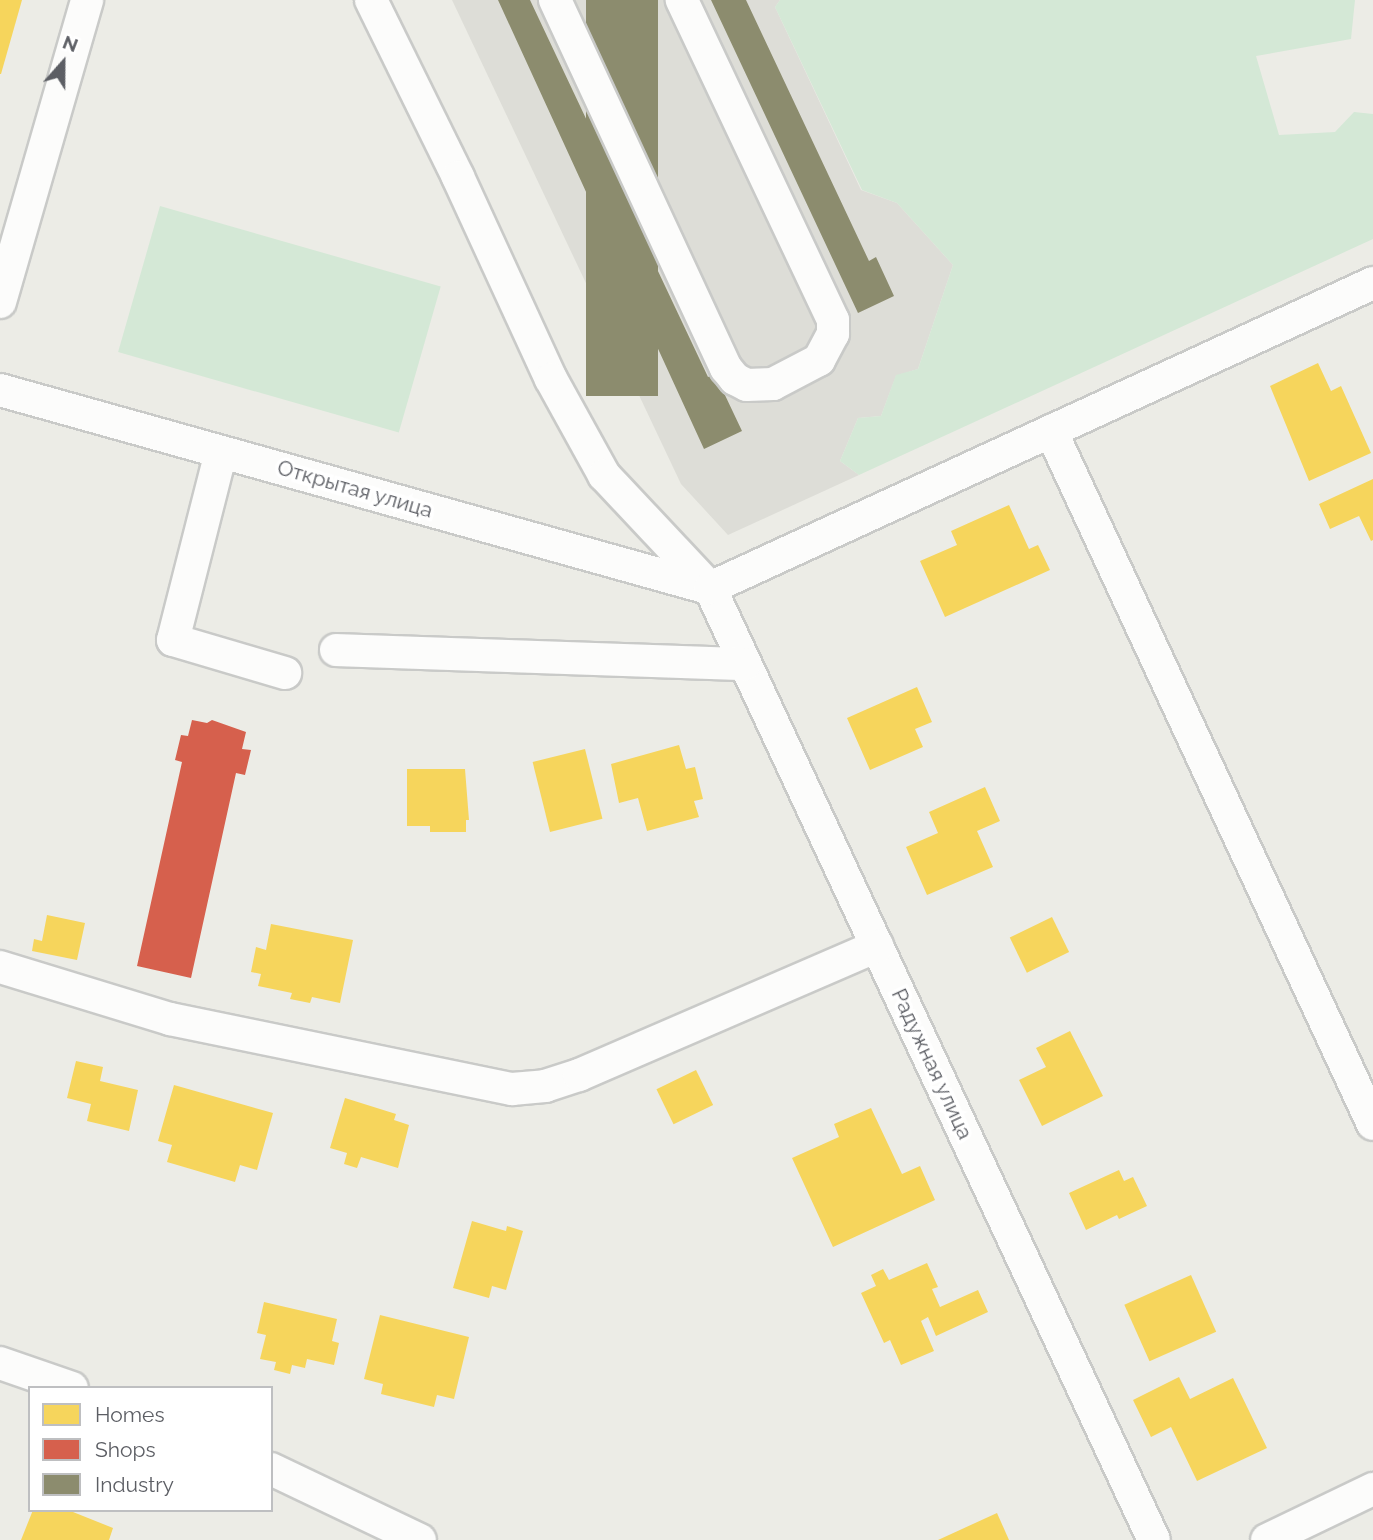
<!DOCTYPE html>
<meta charset="utf-8">
<style>
body{margin:0}
#map{position:relative;width:1373px;height:1540px;overflow:hidden;background:#ecece6;font-family:Raleway,sans-serif}
div>[style]{position:absolute}
.industrial>*{inset:0;background:#ddddd7}
.green>*{inset:0;background:#d4e8d6;transform-origin:0 0}
.homes>*{inset:0;background:#f6d55c;transform-origin:0 0}
.shops>*{inset:0;background:#d6604d}
.industry>*{inset:0;background:#8c8c6e;transform-origin:0 0}
.roads{filter:drop-shadow(2px 0 #c9cac8) drop-shadow(-2px 0 #c9cac8) drop-shadow(0 2px #c9cac8) drop-shadow(0 -2px #c9cac8)}
.minor>*{height:32px;margin:-16px;padding:0 16px;transform-origin:16px;border-radius:16px;background:#fcfcfb}
span{translate:-50% -50%;white-space:nowrap;text-align:center;line-height:1.15;-webkit-text-stroke:7px #fff;paint-order:stroke}
.street-label{font-size:21px;color:#5c5e64}
.legend{position:absolute;left:28px;top:1386px;width:245px;height:126px;box-sizing:border-box;background:#fff;border:2px solid #bebfc1;margin:0;padding:9px 12px;list-style:none;font-size:21px;color:#5c5e64}
.legend li{display:flex;align-items:center;gap:14px;height:35px}
.legend b{width:35px;border:2px solid #bebfc1}
.north{position:absolute;left:28px;top:28px;width:70px;height:70px;-webkit-text-stroke:5px #fff;paint-order:stroke;rotate:21deg;font-size:19px;font-weight:700;line-height:28px;text-align:center;color:#5c5e64}
.north::after{content:'';display:block;margin:auto;width:24px;height:32px;background:#5c5e64;clip-path:polygon(50% 0,100% 100%,50% 72%,0 100%)}
</style>
<div id="map">
<div class="industrial">
<div style="clip-path:polygon(452px 0,780px 0,775px 7px,861px 190px,897px 203px,953px 265px,918px 369px,896px 376px,881px 416px,858px 418px,840px 461px,859px 475px,728px 535px,681px 484px)"></div>
</div>
<div class="green">
<div style="clip-path:polygon(780px 0,1355px 0,1351px 39px,1256px 56px,1279px 135px,1335px 132px,1354px 112px,1373px 114px,1373px 239px,859px 475px,840px 461px,858px 418px,881px 416px,896px 375px,918px 369px,953px 265px,897px 203px,862px 190px,775px 7px)"></div>
<div style="left:160px;top:206px;width:292px;height:152px;rotate:16deg"></div>
</div>
<div class="homes">
<div style="clip-path:polygon(0 0,22px 0,1px 74px,0 74px)"></div>
<div style="clip-path:polygon(1318px 363px,1331px 391px,1341px 386px,1371px 453px,1309px 481px,1270px 386px)"></div>
<div style="clip-path:polygon(1373px 479px,1373px 540px,1371px 541px,1359px 516px,1330px 529px,1319px 504px)"></div>
<div style="clip-path:polygon(1009px 505px,1029px 549px,1038px 545px,1050px 570px,945px 617px,920px 561px,957px 545px,951px 531px)"></div>
<div style="clip-path:polygon(917px 687px,932px 722px,915px 729px,923px 747px,870px 770px,847px 718px)"></div>
<div style="clip-path:polygon(679px 745px,686px 769px,695px 767px,703px 799px,694px 801px,699px 817px,647px 831px,638px 798px,619px 803px,611px 764px)"></div>
<div style="left:585px;top:749px;width:72px;height:54px;rotate:76deg"></div>
<div style="clip-path:polygon(407px 769px,465px 769px,469px 820px,466px 820px,466px 832px,430px 832px,430px 826px,407px 826px)"></div>
<div style="clip-path:polygon(985px 787px,1000px 821px,977px 831px,993px 867px,927px 895px,906px 847px,938px 833px,929px 812px)"></div>
<div style="clip-path:polygon(47px 915px,85px 923px,77px 960px,32px 951px,34px 939px,42px 941px)"></div>
<div style="left:1052px;top:917px;width:39px;height:47px;rotate:64deg"></div>
<div style="clip-path:polygon(271px 924px,353px 940px,340px 1003px,312px 997px,310px 1003px,290px 999px,292px 993px,258px 986px,261px 974px,251px 972px,256px 947px,266px 950px)"></div>
<div style="clip-path:polygon(1070px 1031px,1103px 1096px,1042px 1126px,1019px 1080px,1046px 1067px,1036px 1048px)"></div>
<div style="clip-path:polygon(76px 1061px,103px 1067px,100px 1081px,138px 1090px,129px 1131px,87px 1121px,91px 1104px,67px 1098px)"></div>
<div style="left:696px;top:1070px;width:39px;height:44px;rotate:64deg"></div>
<div style="clip-path:polygon(174px 1085px,273px 1113px,257px 1170px,240px 1165px,235px 1182px,167px 1162px,172px 1145px,158px 1141px)"></div>
<div style="clip-path:polygon(345px 1098px,396px 1114px,394px 1120px,409px 1125px,398px 1168px,361px 1157px,357px 1168px,344px 1164px,347px 1153px,330px 1148px)"></div>
<div style="clip-path:polygon(871px 1108px,902px 1174px,920px 1166px,935px 1200px,833px 1247px,792px 1158px,839px 1137px,834px 1124px)"></div>
<div style="clip-path:polygon(1119px 1170px,1124px 1181px,1133px 1177px,1147px 1206px,1119px 1219px,1117px 1215px,1086px 1230px,1069px 1193px)"></div>
<div style="clip-path:polygon(472px 1221px,506px 1231px,507px 1226px,523px 1231px,506px 1290px,492px 1286px,489px 1298px,453px 1288px)"></div>
<div style="clip-path:polygon(927px 1263px,938px 1287px,932px 1289px,940px 1307px,978px 1290px,988px 1312px,936px 1336px,928px 1317px,921px 1321px,934px 1351px,901px 1365px,890px 1340px,884px 1343px,861px 1293px,876px 1286px,871px 1275px,883px 1269px,889px 1280px)"></div>
<div style="left:1191px;top:1275px;width:62px;height:73px;rotate:66deg"></div>
<div style="clip-path:polygon(264px 1302px,337px 1319px,332px 1341px,339px 1343px,334px 1365px,307px 1359px,305px 1368px,292px 1365px,290px 1374px,274px 1370px,276px 1362px,260px 1359px,266px 1335px,257px 1333px)"></div>
<div style="clip-path:polygon(380px 1315px,469px 1337px,454px 1399px,437px 1395px,434px 1407px,381px 1394px,383px 1384px,364px 1379px)"></div>
<div style="clip-path:polygon(1179px 1377px,1190px 1399px,1233px 1378px,1267px 1448px,1197px 1481px,1171px 1427px,1151px 1437px,1133px 1400px)"></div>
<div style="clip-path:polygon(33px 1510px,68px 1510px,113px 1528px,109px 1540px,21px 1540px)"></div>
<div style="clip-path:polygon(997px 1513px,1009px 1540px,938px 1540px)"></div>
</div>
<div class="shops">
<div style="clip-path:polygon(192px 720px,207px 723px,212px 720px,246px 732px,242px 749px,251px 750px,245px 775px,236px 773px,191px 978px,137px 966px,182px 762px,175px 760px,181px 735px,188px 736px)"></div>
</div>
<div class="industry">
<div style="clip-path:polygon(498px 0,530px 0,708px 377px,715px 374px,742px 431px,704px 449px)"></div>
<div style="left:586px;top:0;width:72px;height:396px"></div>
<div style="clip-path:polygon(711px 0,746px 0,869px 261px,876px 257px,894px 296px,858px 313px)"></div>
</div>
<div class="roads">
<div class="minor">
<div style="left:371px;top:0;width:197px;rotate:63.8deg"></div>
<div style="left:458px;top:177px;width:222px;rotate:65.3deg"></div>
<div style="left:551px;top:379px;width:110px;rotate:61.1deg"></div>
<div style="left:604px;top:475px;width:155px;rotate:46.8deg"></div>
<div style="left:710px;top:588px;width:1050px;rotate:65deg"></div>
<div style="left:555px;top:0;width:406px;rotate:65.1deg"></div>
<div style="left:726px;top:368px;width:14px;rotate:51deg"></div>
<div style="left:735px;top:379px;width:13px;rotate:27deg"></div>
<div style="left:747px;top:385px;width:26px;rotate:-2deg"></div>
<div style="left:773px;top:384px;width:52px;rotate:-27.6deg"></div>
<div style="left:819px;top:360px;width:30px;rotate:-62deg"></div>
<div style="left:833px;top:334px;width:14px;rotate:-90deg"></div>
<div style="left:833px;top:320px;width:354px;rotate:-115.3deg"></div>
<div style="left:0;top:302px;width:314px;rotate:-73.9deg"></div>
<div style="left:0;top:390px;width:735px;rotate:15.62deg"></div>
<div style="left:1051px;top:431px;width:764px;rotate:65.08deg"></div>
<div style="left:221px;top:452px;width:194px;rotate:104.3deg"></div>
<div style="left:173px;top:640px;width:117px;rotate:16.4deg"></div>
<div style="left:710px;top:588px;width:730px;rotate:-24.7deg"></div>
<div style="left:336px;top:650px;width:409px;rotate:2deg"></div>
<div style="left:0;top:967px;width:178px;rotate:17deg"></div>
<div style="left:170px;top:1019px;width:349px;rotate:11.6deg"></div>
<div style="left:512px;top:1089px;width:33px;rotate:-5deg"></div>
<div style="left:545px;top:1086px;width:36px;rotate:-18deg"></div>
<div style="left:579px;top:1075px;width:325px;rotate:-23.4deg"></div>
<div style="left:0;top:1363px;width:76px;rotate:19.1deg"></div>
<div style="left:271px;top:1469px;width:165px;rotate:25.5deg"></div>
<div style="left:1267px;top:1540px;width:118px;rotate:-25.7deg"></div>
</div>
</div>
<div class="street-label">
<span style="left:355px;top:489px;rotate:16deg">Открытая улица</span>
<span style="left:932px;top:1064px;rotate:65deg">Радужная улица</span>
</div>
<ul class="legend">
<li><b style="height:19px;background:#f6d55c"></b>Homes</li>
<li><b style="height:19px;background:#d6604d"></b>Shops</li>
<li><b style="height:19px;background:#8c8c6e"></b>Industry</li>
</ul>
<div class="north">N</div>
</div>
